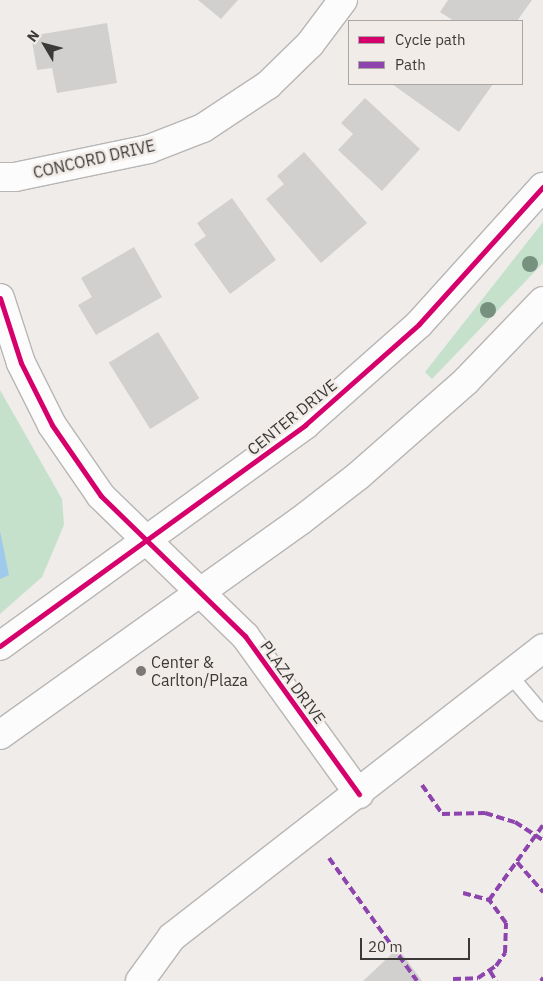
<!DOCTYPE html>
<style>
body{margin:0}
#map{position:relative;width:543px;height:981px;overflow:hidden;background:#efecea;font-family:"IBM Plex Sans",sans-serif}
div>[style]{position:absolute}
.green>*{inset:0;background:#c5e1cb}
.water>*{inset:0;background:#9fcaeb}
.building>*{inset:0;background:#d2d0cf;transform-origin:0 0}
.roads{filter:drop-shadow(1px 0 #b8b6b5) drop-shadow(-1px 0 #b8b6b5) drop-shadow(0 1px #b8b6b5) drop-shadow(0 -1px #b8b6b5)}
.lane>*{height:14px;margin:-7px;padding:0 7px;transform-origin:7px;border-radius:7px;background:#fdfcfc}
.street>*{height:28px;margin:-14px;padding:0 14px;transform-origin:14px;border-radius:14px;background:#fdfcfc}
.secondary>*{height:28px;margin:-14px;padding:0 14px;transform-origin:14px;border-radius:14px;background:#fdfcfc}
.quiet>*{height:4px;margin-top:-2px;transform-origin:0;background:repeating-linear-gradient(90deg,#8e44ad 0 8px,transparent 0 12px)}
.cycleway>*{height:5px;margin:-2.5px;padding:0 2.5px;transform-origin:2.5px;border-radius:2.5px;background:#d6006c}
.trees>*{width:16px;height:16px;margin:-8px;border-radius:50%;background:#77917f}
.dots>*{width:14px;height:14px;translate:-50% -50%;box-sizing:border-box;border:2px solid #f1ece8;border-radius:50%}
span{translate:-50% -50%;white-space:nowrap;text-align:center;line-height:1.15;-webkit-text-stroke:5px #f1ece8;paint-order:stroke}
.street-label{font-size:16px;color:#3c3a38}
.poi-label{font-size:16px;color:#3c3a38}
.left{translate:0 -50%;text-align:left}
.legend{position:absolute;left:348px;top:20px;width:175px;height:65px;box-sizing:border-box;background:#f1ece8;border:1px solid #a9a5a2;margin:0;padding:6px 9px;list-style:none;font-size:15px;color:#3c3a38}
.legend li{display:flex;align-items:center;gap:10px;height:25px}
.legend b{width:25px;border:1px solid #a9a5a2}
.north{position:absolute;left:20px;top:20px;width:50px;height:50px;-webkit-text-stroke:4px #f1ece8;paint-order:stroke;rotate:307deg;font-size:14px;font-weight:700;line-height:20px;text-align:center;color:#3c3a38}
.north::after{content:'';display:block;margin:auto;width:18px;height:22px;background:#3c3a38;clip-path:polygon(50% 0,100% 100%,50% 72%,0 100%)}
.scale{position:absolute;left:360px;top:938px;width:110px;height:22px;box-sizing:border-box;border:2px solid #3c3a38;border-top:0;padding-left:6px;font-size:15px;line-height:18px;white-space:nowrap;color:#3c3a38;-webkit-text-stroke:4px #f1ece8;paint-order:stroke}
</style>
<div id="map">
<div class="green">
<div style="clip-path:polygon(543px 222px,543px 263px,432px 379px,425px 372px)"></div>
<div style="clip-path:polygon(0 390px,62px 499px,64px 525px,42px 577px,0 614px)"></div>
</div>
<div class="water">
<div style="clip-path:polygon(0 531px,9px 575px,0 579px)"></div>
</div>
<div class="building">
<div style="clip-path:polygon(198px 0,238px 0,221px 19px)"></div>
<div style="clip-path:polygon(448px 0,532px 0,517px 21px,454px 21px,440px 12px)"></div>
<div style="clip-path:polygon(107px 23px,117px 83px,57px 93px,52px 68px,37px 70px,31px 36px)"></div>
<div style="clip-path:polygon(392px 84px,493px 84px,459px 132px)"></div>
<div style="clip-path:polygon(365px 98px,420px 149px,382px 191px,338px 150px,353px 134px,341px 123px)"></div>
<div style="clip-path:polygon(304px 152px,367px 223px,321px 263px,266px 199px,284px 184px,277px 176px)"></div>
<div style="clip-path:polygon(232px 198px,276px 260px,230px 294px,194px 244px,206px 236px,197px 223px)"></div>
<div style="clip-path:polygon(134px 247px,162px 297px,96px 335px,78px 305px,92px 297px,81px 278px)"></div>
<div style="left:158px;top:332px;width:78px;height:58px;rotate:58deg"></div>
<div style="clip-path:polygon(398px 948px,422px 981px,363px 981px)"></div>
</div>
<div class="roads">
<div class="lane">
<div style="left:509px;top:674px;width:52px;rotate:49.6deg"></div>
</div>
<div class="street">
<div style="left:0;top:177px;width:15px"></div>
<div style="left:15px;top:177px;width:137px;rotate:-11.8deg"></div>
<div style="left:149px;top:149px;width:58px;rotate:-21.3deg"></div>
<div style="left:203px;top:128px;width:78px;rotate:-33.5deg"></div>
<div style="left:268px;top:85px;width:59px;rotate:-44.3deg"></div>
<div style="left:310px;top:44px;width:55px;rotate:-53.1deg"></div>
<div style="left:0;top:298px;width:68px;rotate:72.1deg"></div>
<div style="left:21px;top:363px;width:69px;rotate:63.4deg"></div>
<div style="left:52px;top:425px;width:86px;rotate:55.4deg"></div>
<div style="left:101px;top:496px;width:201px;rotate:44.2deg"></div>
<div style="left:245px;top:636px;width:195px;rotate:54.2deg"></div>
<div style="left:140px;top:981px;width:54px;rotate:-54deg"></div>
<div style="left:172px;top:937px;width:470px;rotate:-37.9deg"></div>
</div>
<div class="secondary">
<div style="left:0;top:646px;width:377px;rotate:-35.9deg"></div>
<div style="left:305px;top:425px;width:152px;rotate:-41.5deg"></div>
<div style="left:419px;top:324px;width:185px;rotate:-47.9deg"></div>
<div style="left:0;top:735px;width:369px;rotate:-35.5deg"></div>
<div style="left:300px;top:521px;width:73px;rotate:-37.8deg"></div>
<div style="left:358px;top:476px;width:144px;rotate:-41.3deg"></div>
<div style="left:466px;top:381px;width:111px;rotate:-46.1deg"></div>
</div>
</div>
<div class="quiet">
<div style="left:422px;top:785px;width:35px;rotate:55deg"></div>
<div style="left:442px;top:814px;width:43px;rotate:-1.3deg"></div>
<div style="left:485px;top:813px;width:31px;rotate:17deg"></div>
<div style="left:515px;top:822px;width:33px;rotate:33deg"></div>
<div style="left:329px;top:858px;width:151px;rotate:54.4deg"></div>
<div style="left:517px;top:862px;width:40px;rotate:49deg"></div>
<div style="left:463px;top:893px;width:27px;rotate:15deg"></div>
<div style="left:489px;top:900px;width:92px;rotate:-54.2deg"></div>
<div style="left:490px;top:971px;width:12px;rotate:59deg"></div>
<div style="left:453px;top:979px;width:25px;rotate:-2deg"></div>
<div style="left:478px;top:978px;width:22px;rotate:-34deg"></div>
<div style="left:496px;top:966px;width:16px;rotate:-55deg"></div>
<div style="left:505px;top:953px;width:30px;rotate:-88deg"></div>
<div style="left:506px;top:923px;width:29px;rotate:-126deg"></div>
<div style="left:541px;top:981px;width:4px;rotate:-56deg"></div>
</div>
<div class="cycleway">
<div style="left:0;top:298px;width:68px;rotate:72.1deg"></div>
<div style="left:21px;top:363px;width:69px;rotate:63.4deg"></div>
<div style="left:52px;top:425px;width:86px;rotate:55.4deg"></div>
<div style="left:101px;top:496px;width:201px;rotate:44.2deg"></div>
<div style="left:245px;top:636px;width:195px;rotate:54.2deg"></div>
<div style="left:0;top:646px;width:377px;rotate:-35.9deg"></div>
<div style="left:305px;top:425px;width:152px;rotate:-41.5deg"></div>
<div style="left:419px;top:324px;width:185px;rotate:-47.9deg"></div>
</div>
<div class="trees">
<div style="left:530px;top:264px"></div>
<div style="left:488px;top:310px"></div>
</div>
<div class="dots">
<div style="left:141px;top:671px;background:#7b7876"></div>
</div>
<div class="street-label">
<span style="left:94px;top:159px;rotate:-13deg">CONCORD DRIVE</span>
<span style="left:292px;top:417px;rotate:-39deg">CENTER DRIVE</span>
<span style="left:293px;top:682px;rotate:54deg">PLAZA DRIVE</span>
</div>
<div class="poi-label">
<span class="left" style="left:151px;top:671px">Center &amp;<br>Carlton/Plaza</span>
</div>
<ul class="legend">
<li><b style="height:6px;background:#d6006c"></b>Cycle path</li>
<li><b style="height:6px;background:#8e44ad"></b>Path</li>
</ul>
<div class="north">N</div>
<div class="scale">20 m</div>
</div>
